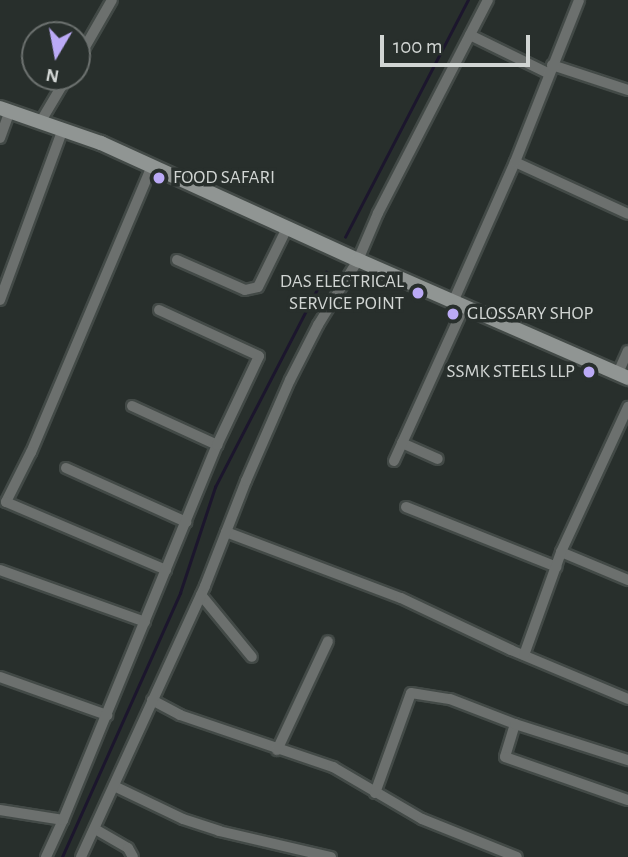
<!DOCTYPE html>
<style>
body{margin:0}
#map{position:relative;width:628px;height:857px;overflow:hidden;background:#282f2c;font-family:"Alegreya Sans",sans-serif}
div>[style]{position:absolute}
.stream>*{height:2.5px;margin:-1.25px;padding:0 1.25px;transform-origin:1.25px;border-radius:1.25px;background:#1c162d}
.roads{filter:drop-shadow(2px 0 #434a47) drop-shadow(-2px 0 #434a47) drop-shadow(0 2px #434a47) drop-shadow(0 -2px #434a47)}
.street>*{height:10px;margin:-5px;padding:0 5px;transform-origin:5px;border-radius:5px;background:#6c706e}
.secondary>*{height:14px;margin:-7px;padding:0 7px;transform-origin:7px;border-radius:7px;background:#909593}
.dots>*{width:19px;height:19px;translate:-50% -50%;box-sizing:border-box;border:4px solid #282f2c;border-radius:50%}
span{translate:-50% -50%;white-space:nowrap;text-align:center;line-height:1.15;-webkit-text-stroke:7px #282f2c;paint-order:stroke}
.poi-label{font-size:19px;color:#d1d5d3}
.left{translate:0 -50%;text-align:left}
.right{translate:-100% -50%;text-align:right}
.north{position:absolute;left:21px;top:21px;width:70px;height:70px;box-sizing:border-box;background:#282f2c;border:2px solid #6c716f;border-radius:50%;rotate:190deg;font-size:19px;font-weight:700;line-height:28px;text-align:center;color:#d1d5d3}
.north::after{content:'';display:block;margin:auto;width:24px;height:32px;background:#bbaaf6;clip-path:polygon(50% 0,100% 100%,50% 72%,0 100%)}
.scale{position:absolute;left:380px;top:35px;width:150px;height:32px;box-sizing:border-box;border:4px solid #d1d5d3;border-top:0;padding-left:9px;font-size:21px;line-height:24px;white-space:nowrap;color:#d1d5d3;-webkit-text-stroke:5px #282f2c;paint-order:stroke}
</style>
<div id="map">
<div class="stream">
<div style="left:345px;top:237px;width:267px;rotate:-62.6deg"></div>
<div style="left:62px;top:857px;width:289px;rotate:-65.9deg"></div>
<div style="left:180px;top:593px;width:112px;rotate:-71.7deg"></div>
<div style="left:215px;top:487px;width:242px;rotate:-62.7deg"></div>
</div>
<div class="roads">
<div class="street">
<div style="left:470px;top:35px;width:87px;rotate:26deg"></div>
<div style="left:77px;top:61px;width:70px;rotate:-60.2deg"></div>
<div style="left:552px;top:65px;width:80px;rotate:18.2deg"></div>
<div style="left:41px;top:121px;width:51px;rotate:-59.4deg"></div>
<div style="left:0;top:138px;width:29px;rotate:-70deg"></div>
<div style="left:515px;top:162px;width:124px;rotate:24.7deg"></div>
<div style="left:152px;top:166px;width:311px;rotate:112.9deg"></div>
<div style="left:31px;top:452px;width:56px;rotate:116.6deg"></div>
<div style="left:6px;top:502px;width:174px;rotate:23deg"></div>
<div style="left:177px;top:260px;width:74px;rotate:23.8deg"></div>
<div style="left:245px;top:290px;width:13px;rotate:-13deg"></div>
<div style="left:258px;top:287px;width:66px;rotate:-63.8deg"></div>
<div style="left:0;top:300px;width:182px;rotate:-69.8deg"></div>
<div style="left:453px;top:302px;width:153px;rotate:-66.1deg"></div>
<div style="left:515px;top:162px;width:174px;rotate:-68.4deg"></div>
<div style="left:618px;top:373px;width:24px;rotate:-66deg"></div>
<div style="left:132px;top:406px;width:94px;rotate:24.6deg"></div>
<div style="left:402px;top:443px;width:39px;rotate:24deg"></div>
<div style="left:394px;top:461px;width:169px;rotate:-65.6deg"></div>
<div style="left:66px;top:468px;width:132px;rotate:24.2deg"></div>
<div style="left:406px;top:507px;width:162px;rotate:21.7deg"></div>
<div style="left:226px;top:532px;width:187px;rotate:20.7deg"></div>
<div style="left:401px;top:598px;width:122px;rotate:25.3deg"></div>
<div style="left:511px;top:650px;width:127px;rotate:22.7deg"></div>
<div style="left:561px;top:552px;width:73px;rotate:22.7deg"></div>
<div style="left:0;top:570px;width:154px;rotate:19.7deg"></div>
<div style="left:201px;top:595px;width:80px;rotate:50.6deg"></div>
<div style="left:524px;top:655px;width:109px;rotate:-70.2deg"></div>
<div style="left:561px;top:552px;width:160px;rotate:-65.2deg"></div>
<div style="left:0;top:677px;width:114px;rotate:19.6deg"></div>
<div style="left:152px;top:700px;width:32px;rotate:28deg"></div>
<div style="left:180px;top:715px;width:162px;rotate:18.8deg"></div>
<div style="left:333px;top:767px;width:103px;rotate:30.3deg"></div>
<div style="left:422px;top:819px;width:102px;rotate:21.8deg"></div>
<div style="left:515px;top:724px;width:34px;rotate:107deg"></div>
<div style="left:505px;top:757px;width:130px;rotate:19.3deg"></div>
<div style="left:277px;top:750px;width:120px;rotate:-64.9deg"></div>
<div style="left:114px;top:786px;width:76px;rotate:25.6deg"></div>
<div style="left:183px;top:819px;width:38px;rotate:18deg"></div>
<div style="left:219px;top:831px;width:115px;rotate:13.1deg"></div>
<div style="left:375px;top:793px;width:106px;rotate:-70.2deg"></div>
<div style="left:411px;top:693px;width:39px;rotate:9deg"></div>
<div style="left:450px;top:699px;width:70px;rotate:21deg"></div>
<div style="left:515px;top:724px;width:119px;rotate:17.7deg"></div>
<div style="left:0;top:810px;width:64px;rotate:9deg"></div>
<div style="left:63px;top:820px;width:41px;rotate:114.7deg"></div>
<div style="left:63px;top:820px;width:405px;rotate:-67.7deg"></div>
<div style="left:217px;top:445px;width:98px;rotate:-64.7deg"></div>
<div style="left:259px;top:356px;width:110px;rotate:-155.3deg"></div>
<div style="left:95px;top:829px;width:38px;rotate:30deg"></div>
<div style="left:128px;top:848px;width:10px;rotate:61deg"></div>
<div style="left:81px;top:857px;width:298px;rotate:-65.4deg"></div>
<div style="left:205px;top:586px;width:113px;rotate:-68.7deg"></div>
<div style="left:246px;top:481px;width:110px;rotate:-66.5deg"></div>
<div style="left:290px;top:380px;width:62px;rotate:-63deg"></div>
<div style="left:318px;top:325px;width:76px;rotate:-58.4deg"></div>
<div style="left:358px;top:260px;width:51px;rotate:-66.9deg"></div>
<div style="left:378px;top:213px;width:240px;rotate:-62.7deg"></div>
</div>
<div class="secondary">
<div style="left:0;top:108px;width:107px;rotate:19.1deg"></div>
<div style="left:101px;top:143px;width:282px;rotate:24.5deg"></div>
<div style="left:358px;top:260px;width:295px;rotate:23.6deg"></div>
</div>
</div>
<div class="dots">
<div style="left:159px;top:178px;background:#bbaaf6"></div>
<div style="left:418px;top:293px;background:#bbaaf6"></div>
<div style="left:453px;top:314px;background:#bbaaf6"></div>
<div style="left:589px;top:372px;background:#bbaaf6"></div>
</div>
<div class="poi-label">
<span class="left" style="left:173px;top:178px">FOOD SAFARI</span>
<span class="right" style="left:404px;top:293px">DAS ELECTRICAL<br>SERVICE POINT</span>
<span class="left" style="left:467px;top:314px">GLOSSARY SHOP</span>
<span class="right" style="left:575px;top:372px">SSMK STEELS LLP</span>
</div>
<div class="north">N</div>
<div class="scale">100 m</div>
</div>
